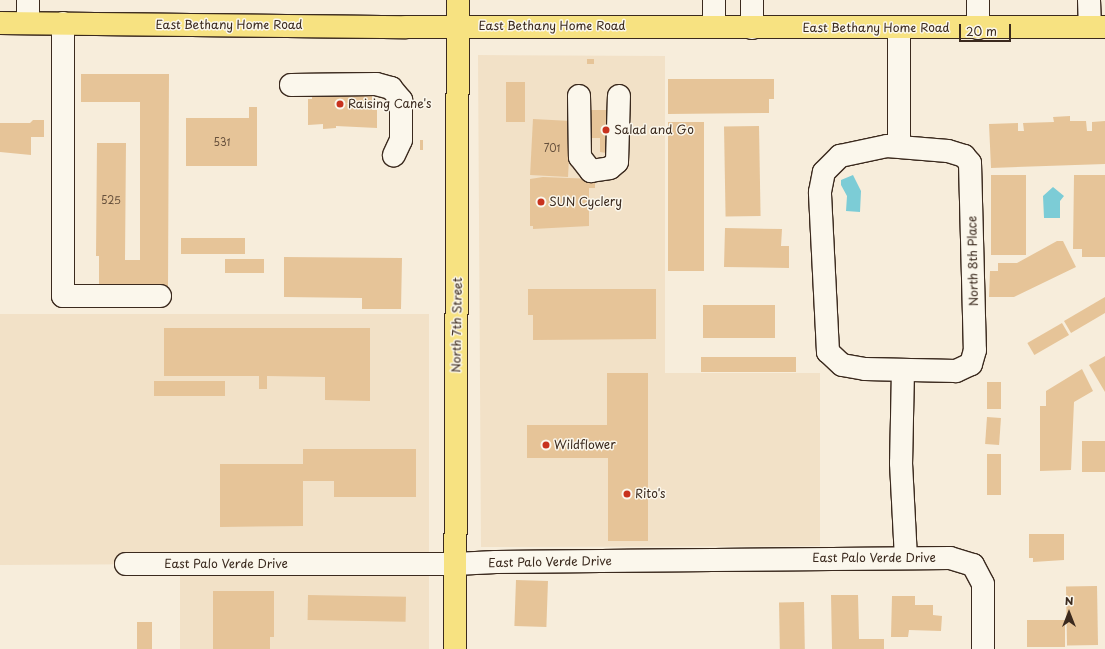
<!DOCTYPE html>
<style>
body{margin:0}
#map{position:relative;width:1105px;height:649px;overflow:hidden;background:#f7eddb;font-family:"Playpen Sans",sans-serif}
div>[style]{position:absolute}
.built>*{inset:0;background:#f2e1c7}
.water>*{inset:0;background:#7cccd6}
.building>*{inset:0;background:#e6c498;transform-origin:0 0}
.roads{filter:drop-shadow(1px 0 #3b2a1e) drop-shadow(-1px 0 #3b2a1e) drop-shadow(0 1px #3b2a1e) drop-shadow(0 -1px #3b2a1e)}
.minor>*{height:22px;margin:-11px;padding:0 11px;transform-origin:11px;border-radius:11px;background:#fbf7ec}
.major>*{height:22px;margin:-11px;padding:0 11px;transform-origin:11px;border-radius:11px;background:#f7e281}
.dots>*{width:11px;height:11px;translate:-50% -50%;box-sizing:border-box;border:2px solid #fbf7ec;border-radius:50%}
span{translate:-50% -50%;white-space:nowrap;text-align:center;line-height:1.15;-webkit-text-stroke:3px #fbf7ec;paint-order:stroke}
.number-label{font-size:10px;color:#66503c}
.number-label span{-webkit-text-stroke-width:0}
.street-label{font-size:12px;color:#3b2a1e}
.poi-label{font-size:12px;color:#3b2a1e}
.left{translate:0 -50%;text-align:left}
.north{position:absolute;left:1049px;top:593px;width:40px;height:40px;-webkit-text-stroke:3px #fbf7ec;paint-order:stroke;rotate:0deg;font-size:11px;font-weight:700;line-height:16px;text-align:center;color:#3b2a1e}
.north::after{content:'';display:block;margin:auto;width:14px;height:18px;background:#3b2a1e;clip-path:polygon(50% 0,100% 100%,50% 72%,0 100%)}
.scale{position:absolute;left:959px;top:24px;width:52px;height:18px;box-sizing:border-box;border:2px solid #3b2a1e;border-top:0;padding-left:5px;font-size:12px;line-height:14px;white-space:nowrap;color:#3b2a1e;-webkit-text-stroke:3px #fbf7ec;paint-order:stroke}
</style>
<div id="map">
<div class="built">
<div style="clip-path:polygon(478px 55px,665px 56px,665px 373px,820px 373px,820px 546px,481px 547px)"></div>
<div style="clip-path:polygon(0 314px,429px 314px,429px 649px,180px 649px,180px 564px,0 565px)"></div>
</div>
<div class="water">
<div style="clip-path:polygon(853px 175px,861px 191px,860px 212px,846px 211px,847px 196px,841px 185px,841px 180px)"></div>
<div style="clip-path:polygon(1053px 187px,1064px 196px,1060px 201px,1060px 218px,1044px 218px,1043px 196px)"></div>
</div>
<div class="building">
<div style="left:587px;top:59px;width:7px;height:5px"></div>
<div style="clip-path:polygon(81px 74px,169px 74px,168px 289px,99px 289px,99px 256px,96px 256px,97px 143px,126px 143px,125px 260px,140px 260px,140px 102px,81px 102px)"></div>
<div style="clip-path:polygon(668px 79px,774px 79px,774px 99px,769px 99px,769px 113px,668px 114px)"></div>
<div style="left:506px;top:82px;width:19px;height:40px"></div>
<div style="clip-path:polygon(372px 90px,372px 110px,377px 110px,377px 128px,336px 126px,336px 128px,323px 129px,323px 124px,308px 125px,308px 99px,312px 99px,312px 93px)"></div>
<div style="clip-path:polygon(249px 107px,257px 107px,257px 166px,186px 166px,186px 118px,249px 118px)"></div>
<div style="clip-path:polygon(588px 110px,613px 110px,613px 154px,600px 152px,600px 138px,585px 138px)"></div>
<div style="clip-path:polygon(1070px 116px,1070px 121px,1086px 121px,1087px 131px,1092px 131px,1092px 122px,1105px 121px,1105px 164px,991px 168px,989px 124px,1018px 123px,1018px 131px,1024px 131px,1023px 123px,1054px 122px,1053px 117px)"></div>
<div style="left:533px;top:119px;width:38px;height:56px;rotate:3deg"></div>
<div style="clip-path:polygon(33px 120px,44px 120px,44px 137px,31px 137px,31px 155px,0 152px,0 123px,30px 123px)"></div>
<div style="left:668px;top:122px;width:36px;height:149px"></div>
<div style="left:759px;top:126px;width:90px;height:35px;rotate:89deg"></div>
<div style="left:420px;top:140px;width:3px;height:10px"></div>
<div style="left:991px;top:175px;width:35px;height:80px"></div>
<div style="clip-path:polygon(1074px 175px,1105px 175px,1105px 257px,1082px 257px,1082px 249px,1073px 249px)"></div>
<div style="clip-path:polygon(543px 177px,595px 179px,595px 188px,589px 188px,589px 226px,533px 229px,533px 226px,530px 226px,530px 179px)"></div>
<div style="clip-path:polygon(725px 228px,782px 229px,781px 246px,789px 246px,789px 268px,724px 267px)"></div>
<div style="left:181px;top:238px;width:64px;height:16px"></div>
<div style="clip-path:polygon(1057px 241px,1063px 241px,1076px 267px,1014px 297px,989px 297px,990px 271px,998px 271px,998px 263px,1017px 263px)"></div>
<div style="clip-path:polygon(284px 257px,402px 258px,401px 309px,362px 309px,362px 298px,284px 297px)"></div>
<div style="left:264px;top:259px;width:14px;height:39px;rotate:90deg"></div>
<div style="clip-path:polygon(528px 289px,656px 289px,656px 339px,533px 340px,533px 315px,528px 315px)"></div>
<div style="clip-path:polygon(1105px 297px,1105px 313px,1071px 333px,1064px 321px)"></div>
<div style="left:703px;top:305px;width:72px;height:33px"></div>
<div style="left:1062px;top:323px;width:14px;height:40px;rotate:60deg"></div>
<div style="clip-path:polygon(164px 328px,370px 328px,370px 401px,325px 400px,325px 377px,267px 376px,267px 389px,259px 389px,259px 376px,164px 376px)"></div>
<div style="clip-path:polygon(1105px 356px,1105px 392px,1089px 365px)"></div>
<div style="left:701px;top:357px;width:95px;height:15px"></div>
<div style="clip-path:polygon(1082px 369px,1093px 391px,1074px 402px,1071px 470px,1040px 471px,1040px 406px,1046px 406px,1046px 391px)"></div>
<div style="clip-path:polygon(607px 373px,648px 373px,648px 541px,608px 541px,608px 458px,527px 458px,527px 425px,607px 425px)"></div>
<div style="left:154px;top:381px;width:71px;height:15px"></div>
<div style="left:987px;top:382px;width:14px;height:27px"></div>
<div style="left:987px;top:417px;width:14px;height:27px;rotate:4deg"></div>
<div style="left:1082px;top:441px;width:23px;height:31px"></div>
<div style="clip-path:polygon(303px 449px,416px 449px,416px 497px,334px 497px,334px 481px,303px 481px,303px 526px,220px 527px,220px 464px,303px 464px)"></div>
<div style="left:987px;top:454px;width:14px;height:41px"></div>
<div style="clip-path:polygon(1029px 534px,1064px 534px,1064px 560px,1033px 562px,1033px 558px,1029px 558px)"></div>
<div style="left:516px;top:580px;width:32px;height:46px;rotate:2deg"></div>
<div style="left:1097px;top:586px;width:59px;height:31px;rotate:89deg"></div>
<div style="clip-path:polygon(213px 591px,274px 591px,274px 637px,270px 637px,270px 649px,213px 649px)"></div>
<div style="left:308px;top:595px;width:98px;height:25px;rotate:1deg"></div>
<div style="clip-path:polygon(831px 595px,858px 595px,859px 639px,884px 639px,884px 649px,832px 649px)"></div>
<div style="clip-path:polygon(892px 596px,915px 596px,915px 605px,933px 605px,933px 615px,942px 616px,941px 631px,909px 630px,908px 637px,891px 637px)"></div>
<div style="left:804px;top:602px;width:47px;height:25px;rotate:89deg"></div>
<div style="left:1065px;top:620px;width:27px;height:38px;rotate:90deg"></div>
<div style="left:137px;top:622px;width:15px;height:27px"></div>
</div>
<div class="roads">
<div class="minor">
<div style="left:28px;top:0;width:23px;rotate:90deg"></div>
<div style="left:714px;top:0;width:27px;rotate:90deg"></div>
<div style="left:978px;top:0;width:28px;rotate:90deg"></div>
<div style="left:1089px;top:0;width:27px;rotate:88deg"></div>
<div style="left:63px;top:23px;width:273px;rotate:90deg"></div>
<div style="left:63px;top:296px;width:97px"></div>
<div style="left:752px;top:28px;width:28px;rotate:-90deg"></div>
<div style="left:899px;top:28px;width:118px;rotate:90deg"></div>
<div style="left:291px;top:85px;width:85px;rotate:-0.7deg"></div>
<div style="left:376px;top:84px;width:16px;rotate:15deg"></div>
<div style="left:391px;top:88px;width:16px;rotate:50deg"></div>
<div style="left:401px;top:100px;width:40px;rotate:90deg"></div>
<div style="left:401px;top:140px;width:17px;rotate:115deg"></div>
<div style="left:579px;top:96px;width:61px;rotate:89.1deg"></div>
<div style="left:580px;top:157px;width:18px;rotate:52deg"></div>
<div style="left:591px;top:171px;width:19px;rotate:-9deg"></div>
<div style="left:610px;top:168px;width:9px;rotate:-41deg"></div>
<div style="left:617px;top:162px;width:66px;rotate:-88.3deg"></div>
<div style="left:887px;top:146px;width:61px;rotate:4.7deg"></div>
<div style="left:948px;top:151px;width:17px;rotate:17deg"></div>
<div style="left:964px;top:156px;width:9px;rotate:49deg"></div>
<div style="left:970px;top:163px;width:187px;rotate:88.5deg"></div>
<div style="left:975px;top:350px;width:15px;rotate:106deg"></div>
<div style="left:971px;top:364px;width:17px;rotate:155deg"></div>
<div style="left:956px;top:371px;width:91px;rotate:-178.7deg"></div>
<div style="left:865px;top:369px;width:23px;rotate:-170deg"></div>
<div style="left:842px;top:365px;width:19px;rotate:-137deg"></div>
<div style="left:828px;top:352px;width:160px;rotate:-92.9deg"></div>
<div style="left:820px;top:192px;width:20px;rotate:-79deg"></div>
<div style="left:824px;top:172px;width:23px;rotate:-45deg"></div>
<div style="left:840px;top:156px;width:48px;rotate:-12deg"></div>
<div style="left:903px;top:370px;width:93px;rotate:91.2deg"></div>
<div style="left:901px;top:463px;width:95px;rotate:87deg"></div>
<div style="left:126px;top:564px;width:329px"></div>
<div style="left:455px;top:564px;width:41px;rotate:-2.8deg"></div>
<div style="left:496px;top:562px;width:454px;rotate:-0.5deg"></div>
<div style="left:950px;top:558px;width:24px;rotate:17deg"></div>
<div style="left:973px;top:565px;width:21px;rotate:62deg"></div>
<div style="left:983px;top:584px;width:65px;rotate:90deg"></div>
</div>
<div class="major">
<div style="left:0;top:23px;width:406px;rotate:0.6deg"></div>
<div style="left:406px;top:27px;width:699px"></div>
<div style="left:455px;top:649px;width:649px;rotate:-89.74deg"></div>
</div>
</div>
<div class="dots">
<div style="left:340px;top:104px;background:#c8321e"></div>
<div style="left:606px;top:130px;background:#c8321e"></div>
<div style="left:541px;top:202px;background:#c8321e"></div>
<div style="left:546px;top:445px;background:#c8321e"></div>
<div style="left:627px;top:494px;background:#c8321e"></div>
</div>
<div class="number-label">
<span style="left:222px;top:142px">531</span>
<span style="left:552px;top:148px">701</span>
<span style="left:111px;top:200px">525</span>
</div>
<div class="street-label">
<span style="left:229px;top:25px">East Bethany Home Road</span>
<span style="left:552px;top:26px">East Bethany Home Road</span>
<span style="left:876px;top:28px">East Bethany Home Road</span>
<span style="left:973px;top:261px;rotate:-91deg">North 8th Place</span>
<span style="left:457px;top:325px;rotate:-89deg">North 7th Street</span>
<span style="left:874px;top:558px">East Palo Verde Drive</span>
<span style="left:550px;top:562px;rotate:-1deg">East Palo Verde Drive</span>
<span style="left:226px;top:564px">East Palo Verde Drive</span>
</div>
<div class="poi-label">
<span class="left" style="left:348px;top:104px">Raising Cane's</span>
<span class="left" style="left:614px;top:130px">Salad and Go</span>
<span class="left" style="left:549px;top:202px">SUN Cyclery</span>
<span class="left" style="left:554px;top:445px">Wildflower</span>
<span class="left" style="left:635px;top:494px">Rito's</span>
</div>
<div class="north">N</div>
<div class="scale">20 m</div>
</div>
